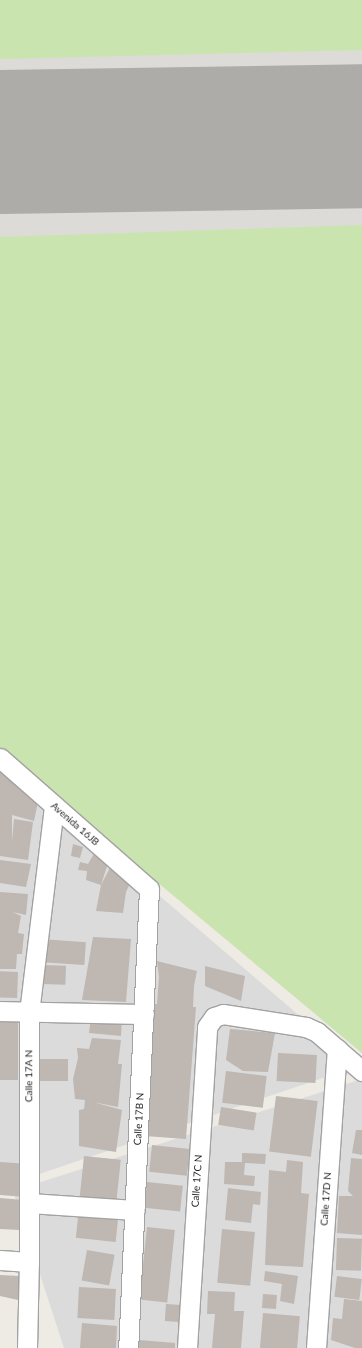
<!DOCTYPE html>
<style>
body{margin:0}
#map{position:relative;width:362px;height:1348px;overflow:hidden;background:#eeebe5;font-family:Lato,sans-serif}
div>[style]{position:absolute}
.residential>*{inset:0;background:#dcdbdb}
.airport>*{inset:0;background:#dddbd7}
.grass>*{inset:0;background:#cae4b0}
.runway>*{height:144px;margin:-72px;padding:0 72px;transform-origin:72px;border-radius:72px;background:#adaca8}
.building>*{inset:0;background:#beb7b2;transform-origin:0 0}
.roads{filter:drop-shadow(1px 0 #a2a2a2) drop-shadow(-1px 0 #a2a2a2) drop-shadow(0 1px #a2a2a2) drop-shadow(0 -1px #a2a2a2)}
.minor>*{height:19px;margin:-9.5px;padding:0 9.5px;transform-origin:9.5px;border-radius:9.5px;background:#fff}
span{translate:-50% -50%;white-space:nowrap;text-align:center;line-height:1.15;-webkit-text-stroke:3.5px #fff;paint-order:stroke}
.street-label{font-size:10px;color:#1e1e1e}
</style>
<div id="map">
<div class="residential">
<div style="clip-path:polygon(0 759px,358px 1066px,7px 1185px,0 1163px)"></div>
<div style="clip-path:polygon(362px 1079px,362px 1348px,64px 1348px,13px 1191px)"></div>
</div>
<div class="airport">
<div style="clip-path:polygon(0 0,362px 0,362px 1053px,0 748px)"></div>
</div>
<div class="grass">
<div style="clip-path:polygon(0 0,362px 0,362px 50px,0 59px)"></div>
<div style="clip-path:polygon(362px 225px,362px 1053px,127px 857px,0 748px,0 237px)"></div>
</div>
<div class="runway">
<div style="left:0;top:142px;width:362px;rotate:-0.9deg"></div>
</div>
<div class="building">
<div style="clip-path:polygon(0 764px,34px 792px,33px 801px,38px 802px,34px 821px,12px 815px,12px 841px,14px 819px,33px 822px,28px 860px,0 856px)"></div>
<div style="clip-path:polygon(73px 844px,83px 847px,80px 858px,71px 856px)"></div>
<div style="clip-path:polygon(95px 852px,109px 860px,101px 885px,86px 880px,87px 871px,78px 870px,80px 862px,88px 864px)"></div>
<div style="clip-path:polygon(0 860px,31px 864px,26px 887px,0 883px)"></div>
<div style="clip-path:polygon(111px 866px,131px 881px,126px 892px,123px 913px,96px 911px,101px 885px)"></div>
<div style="clip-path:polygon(0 892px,28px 894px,26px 915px,13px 912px,21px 916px,18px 933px,24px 934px,22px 954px,17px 954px,16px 969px,0 969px)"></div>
<div style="clip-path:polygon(93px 937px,131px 939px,126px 1002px,82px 1000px)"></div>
<div style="left:41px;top:939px;width:45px;height:23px;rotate:4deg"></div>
<div style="clip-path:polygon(157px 961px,197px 971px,194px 986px,193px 1007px,196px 1007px,186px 1139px,145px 1136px,147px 1097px,150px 1097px,154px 1004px,164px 1004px,157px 1004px,159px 977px)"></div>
<div style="left:42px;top:965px;width:24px;height:19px;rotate:2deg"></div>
<div style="clip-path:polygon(205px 966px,245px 976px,241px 1001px,205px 986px)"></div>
<div style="left:18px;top:972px;width:26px;height:18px;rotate:92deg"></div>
<div style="clip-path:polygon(122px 1017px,121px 1036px,89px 1033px,91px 1018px)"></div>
<div style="left:0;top:1018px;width:18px;height:62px"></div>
<div style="clip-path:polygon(230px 1029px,275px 1033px,268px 1072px,243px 1071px,226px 1060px)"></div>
<div style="clip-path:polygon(92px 1038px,121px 1040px,118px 1064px,122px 1064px,118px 1107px,93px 1102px,122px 1110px,116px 1152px,79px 1146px,79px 1110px,84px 1109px,85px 1100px,75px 1099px,73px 1079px,78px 1058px,77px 1048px,89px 1049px)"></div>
<div style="left:278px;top:1053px;width:39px;height:28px;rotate:3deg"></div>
<div style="left:37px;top:1059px;width:31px;height:22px"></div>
<div style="left:226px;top:1071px;width:41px;height:32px;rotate:7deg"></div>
<div style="left:276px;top:1096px;width:42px;height:56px;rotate:7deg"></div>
<div style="left:221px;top:1107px;width:36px;height:18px;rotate:9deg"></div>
<div style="clip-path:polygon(356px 1130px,362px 1130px,362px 1155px,352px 1153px)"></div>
<div style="left:152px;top:1145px;width:38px;height:27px;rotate:6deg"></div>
<div style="clip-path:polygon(242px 1153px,266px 1154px,265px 1164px,245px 1163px,244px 1175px,255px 1176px,254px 1186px,224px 1184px,225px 1162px,242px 1162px)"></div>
<div style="left:84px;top:1156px;width:37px;height:45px;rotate:6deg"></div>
<div style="clip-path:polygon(351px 1158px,362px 1159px,362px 1235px,337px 1233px,339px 1196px,353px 1196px,348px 1191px)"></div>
<div style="clip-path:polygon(287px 1160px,303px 1162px,301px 1193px,309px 1194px,303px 1267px,265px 1265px,269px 1170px,286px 1172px)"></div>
<div style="left:0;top:1162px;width:26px;height:33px;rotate:4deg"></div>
<div style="left:147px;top:1182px;width:36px;height:26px;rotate:6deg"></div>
<div style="clip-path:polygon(228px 1188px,261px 1192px,260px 1205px,253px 1204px,251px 1223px,225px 1220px)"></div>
<div style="clip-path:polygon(0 1198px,23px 1200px,20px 1230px,0 1229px)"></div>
<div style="left:79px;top:1208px;width:40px;height:30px;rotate:6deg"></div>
<div style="left:147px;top:1227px;width:28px;height:73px;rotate:6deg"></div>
<div style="left:222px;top:1229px;width:33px;height:54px;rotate:5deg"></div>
<div style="left:337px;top:1238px;width:25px;height:32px;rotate:2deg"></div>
<div style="left:87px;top:1250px;width:28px;height:31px;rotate:10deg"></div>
<div style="clip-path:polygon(265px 1271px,298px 1276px,294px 1304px,280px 1301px,282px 1284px,264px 1281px)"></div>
<div style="clip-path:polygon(0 1275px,19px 1276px,18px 1300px,0 1296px)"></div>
<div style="left:337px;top:1276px;width:25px;height:21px;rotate:7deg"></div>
<div style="left:79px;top:1287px;width:37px;height:31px;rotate:3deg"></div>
<div style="clip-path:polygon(208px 1291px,235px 1292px,234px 1311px,244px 1311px,241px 1348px,212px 1348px,215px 1314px,207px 1314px)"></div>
<div style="left:263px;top:1294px;width:14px;height:14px;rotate:4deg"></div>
<div style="clip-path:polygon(344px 1299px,362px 1301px,362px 1348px,355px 1348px,331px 1340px,333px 1318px,342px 1319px)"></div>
<div style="left:166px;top:1304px;width:15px;height:17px;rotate:4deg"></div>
<div style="left:263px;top:1313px;width:37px;height:35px;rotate:5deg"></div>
<div style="clip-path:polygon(82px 1323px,117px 1326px,116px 1348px,80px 1348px)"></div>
<div style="clip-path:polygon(139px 1340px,175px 1343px,175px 1348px,138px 1348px)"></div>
</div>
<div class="roads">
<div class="minor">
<div style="left:0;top:758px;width:198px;rotate:41.3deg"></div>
<div style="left:149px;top:889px;width:459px;rotate:92.6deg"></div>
<div style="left:0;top:1011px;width:144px;rotate:1.2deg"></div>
<div style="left:29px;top:1203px;width:106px;rotate:3.8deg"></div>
<div style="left:0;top:1260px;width:29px;rotate:4deg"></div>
<div style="left:27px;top:1348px;width:86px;rotate:-88.7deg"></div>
<div style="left:29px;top:1262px;width:249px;rotate:-90deg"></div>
<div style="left:29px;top:1013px;width:209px;rotate:-83.1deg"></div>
<div style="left:187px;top:1348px;width:322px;rotate:-86.4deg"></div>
<div style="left:207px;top:1027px;width:12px;rotate:-55deg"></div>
<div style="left:214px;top:1017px;width:9px;rotate:-18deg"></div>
<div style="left:223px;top:1014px;width:84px;rotate:8.9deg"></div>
<div style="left:306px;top:1027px;width:12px;rotate:24deg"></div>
<div style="left:317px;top:1032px;width:60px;rotate:40.9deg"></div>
<div style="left:316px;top:1348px;width:300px;rotate:-86deg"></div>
</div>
</div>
<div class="street-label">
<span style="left:75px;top:824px;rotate:41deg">Avenida 16JB</span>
<span style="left:29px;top:1076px;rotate:-90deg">Calle 17A N</span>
<span style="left:139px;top:1119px;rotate:-87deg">Calle 17B N</span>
<span style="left:197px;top:1181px;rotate:-86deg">Calle 17C N</span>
<span style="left:326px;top:1199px;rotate:-86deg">Calle 17D N</span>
</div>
</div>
